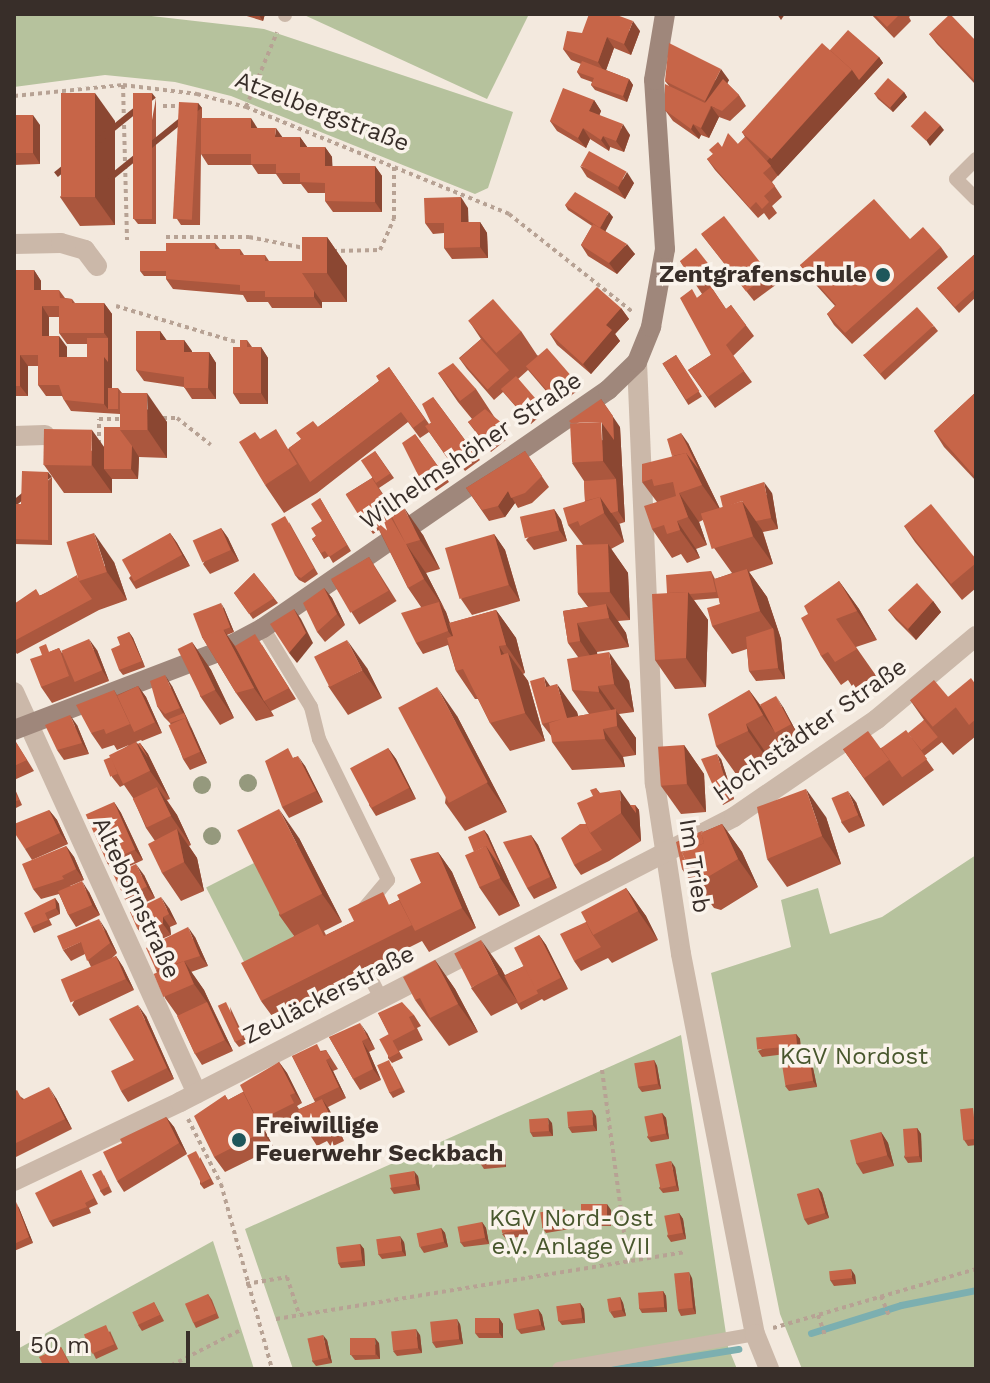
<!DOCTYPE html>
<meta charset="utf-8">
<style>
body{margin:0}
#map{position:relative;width:990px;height:1383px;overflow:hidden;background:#f3e9de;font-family:"Work Sans",sans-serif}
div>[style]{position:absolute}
.green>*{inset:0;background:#b6c29d;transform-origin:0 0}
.stream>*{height:7px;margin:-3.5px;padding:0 3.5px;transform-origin:3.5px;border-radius:3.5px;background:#7cafb0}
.path>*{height:4px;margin-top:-2px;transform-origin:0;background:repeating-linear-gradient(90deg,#b7a294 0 4px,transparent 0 8px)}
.service>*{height:14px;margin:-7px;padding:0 7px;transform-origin:7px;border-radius:7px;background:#cbb8a9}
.minor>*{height:20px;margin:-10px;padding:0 10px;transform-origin:10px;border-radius:10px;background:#cbb8a9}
.secondary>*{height:20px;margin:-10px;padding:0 10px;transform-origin:10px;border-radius:10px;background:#9f877b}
.trees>*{width:18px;height:18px;margin:-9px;border-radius:50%;background:#95997d}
.wall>*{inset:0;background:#ab573e;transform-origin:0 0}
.shaded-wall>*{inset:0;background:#8b4732;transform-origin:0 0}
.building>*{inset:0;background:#c76548;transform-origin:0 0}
.dots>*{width:22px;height:22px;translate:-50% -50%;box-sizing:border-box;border:4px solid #faf3eb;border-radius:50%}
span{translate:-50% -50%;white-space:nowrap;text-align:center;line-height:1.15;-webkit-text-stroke:7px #faf3eb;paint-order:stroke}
.street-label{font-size:24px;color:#382e29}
.poi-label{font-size:24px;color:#382e29;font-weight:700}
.right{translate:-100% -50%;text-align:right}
.left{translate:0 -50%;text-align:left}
.park-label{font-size:24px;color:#48572d}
.frame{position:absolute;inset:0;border:16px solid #382e29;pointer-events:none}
.scale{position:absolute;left:16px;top:1331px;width:174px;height:36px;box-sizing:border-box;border:4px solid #382e29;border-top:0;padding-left:10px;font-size:24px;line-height:28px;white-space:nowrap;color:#382e29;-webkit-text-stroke:6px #faf3eb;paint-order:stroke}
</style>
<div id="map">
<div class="green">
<div style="clip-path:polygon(14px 14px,134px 14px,264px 29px,513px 112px,488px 188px,475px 194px,231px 96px,175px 82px,105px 75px,14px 87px)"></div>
<div style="clip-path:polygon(302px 14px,529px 14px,487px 99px)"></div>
<div style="clip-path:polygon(976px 855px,976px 1369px,802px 1369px,780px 1314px,711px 973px,791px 947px,781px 900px,818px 888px,830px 934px,882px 917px)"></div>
<div style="left:256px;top:862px;width:98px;height:56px;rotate:63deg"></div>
<div style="clip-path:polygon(681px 1035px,728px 1347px,737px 1369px,293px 1369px,245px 1229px)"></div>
<div style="clip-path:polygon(213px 1241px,254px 1369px,14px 1369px,14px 1351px)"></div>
</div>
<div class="stream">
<div style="left:811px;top:1333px;width:94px;rotate:-17.3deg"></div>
<div style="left:901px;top:1305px;width:76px;rotate:-11.3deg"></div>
<div style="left:613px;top:1369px;width:127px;rotate:-9.1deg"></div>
</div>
<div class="path">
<div style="left:123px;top:85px;width:155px;rotate:88.5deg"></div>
<div style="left:14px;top:96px;width:110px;rotate:-5.8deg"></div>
<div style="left:123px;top:85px;width:75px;rotate:6.9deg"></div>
<div style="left:197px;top:94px;width:51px;rotate:14.9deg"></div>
<div style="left:246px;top:107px;width:284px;rotate:22.1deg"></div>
<div style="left:509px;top:214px;width:159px;rotate:38.4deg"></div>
<div style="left:163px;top:106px;width:21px"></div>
<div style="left:246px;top:107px;width:81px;rotate:-67.5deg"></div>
<div style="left:166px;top:237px;width:83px"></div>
<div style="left:249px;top:237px;width:56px;rotate:11.3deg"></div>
<div style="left:333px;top:251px;width:47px;rotate:-1.2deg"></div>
<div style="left:380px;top:250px;width:34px;rotate:-66deg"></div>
<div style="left:394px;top:219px;width:52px;rotate:-90deg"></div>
<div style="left:116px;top:306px;width:125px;rotate:16.7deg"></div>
<div style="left:163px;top:418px;width:14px"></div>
<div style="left:177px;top:418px;width:43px;rotate:38.5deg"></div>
<div style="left:99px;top:444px;width:25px;rotate:-90deg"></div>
<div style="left:99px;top:419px;width:23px"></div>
<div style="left:602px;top:1070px;width:194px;rotate:82.3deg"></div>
<div style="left:188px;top:1119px;width:73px;rotate:63.1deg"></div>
<div style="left:221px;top:1184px;width:192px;rotate:74.6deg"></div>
<div style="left:246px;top:1284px;width:42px;rotate:-9.7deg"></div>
<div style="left:287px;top:1277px;width:40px;rotate:72deg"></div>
<div style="left:881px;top:1296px;width:22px;rotate:68deg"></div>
<div style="left:818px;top:1315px;width:21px;rotate:71deg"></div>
<div style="left:276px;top:1319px;width:415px;rotate:-9.3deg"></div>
<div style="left:773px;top:1328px;width:211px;rotate:-16.2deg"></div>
<div style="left:164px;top:1369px;width:86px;rotate:-26.9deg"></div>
</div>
<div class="service">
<div style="left:285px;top:15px;width:1px;rotate:-90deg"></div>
<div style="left:976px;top:159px;width:28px;rotate:135deg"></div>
<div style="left:956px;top:179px;width:28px;rotate:45deg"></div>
<div style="left:263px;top:628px;width:92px;rotate:58.7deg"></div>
<div style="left:311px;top:707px;width:33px;rotate:76deg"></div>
<div style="left:319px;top:739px;width:157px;rotate:63.9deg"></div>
<div style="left:388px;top:880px;width:38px;rotate:130deg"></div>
<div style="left:366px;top:969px;width:33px;rotate:63deg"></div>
<div style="left:559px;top:1369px;width:199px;rotate:-10.1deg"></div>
</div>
<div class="minor">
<div style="left:14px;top:244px;width:47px;rotate:-1.2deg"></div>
<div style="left:61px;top:243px;width:25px;rotate:16deg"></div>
<div style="left:85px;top:250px;width:20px;rotate:53deg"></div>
<div style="left:637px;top:362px;width:422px;rotate:87.6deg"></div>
<div style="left:655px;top:784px;width:172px;rotate:81.3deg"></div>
<div style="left:681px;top:954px;width:387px;rotate:79deg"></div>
<div style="left:755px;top:1334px;width:38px;rotate:68deg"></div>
<div style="left:14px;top:436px;width:31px;rotate:-2deg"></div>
<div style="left:14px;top:692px;width:441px;rotate:65.5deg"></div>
<div style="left:14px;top:1181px;width:184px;rotate:-25.4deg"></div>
<div style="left:180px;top:1102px;width:623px;rotate:-27.22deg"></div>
<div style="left:734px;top:817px;width:173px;rotate:-34.4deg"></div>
<div style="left:877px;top:719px;width:129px;rotate:-40deg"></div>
</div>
<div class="secondary">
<div style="left:14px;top:730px;width:216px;rotate:-20.9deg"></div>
<div style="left:216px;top:653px;width:53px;rotate:-28deg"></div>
<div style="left:263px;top:628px;width:419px;rotate:-34.6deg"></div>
<div style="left:608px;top:390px;width:40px;rotate:-44deg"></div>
<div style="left:637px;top:362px;width:38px;rotate:-68deg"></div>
<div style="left:651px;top:327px;width:79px;rotate:-79.8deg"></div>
<div style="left:665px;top:249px;width:169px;rotate:-93.7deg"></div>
<div style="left:654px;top:80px;width:67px;rotate:-80.5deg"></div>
</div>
<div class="trees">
<div style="left:248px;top:783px"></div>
<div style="left:202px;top:785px"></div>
<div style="left:212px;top:836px"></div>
</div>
<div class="wall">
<div style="clip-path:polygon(240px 14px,265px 14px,263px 21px)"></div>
<div style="clip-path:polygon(871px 14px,912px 14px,909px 17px,911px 21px,894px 38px)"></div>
<div style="clip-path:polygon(640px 31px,631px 55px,614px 48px,606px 70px,629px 79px,633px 85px,627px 102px,595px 90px,591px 85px,592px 82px,581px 78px,577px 72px,581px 64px,571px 60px,563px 49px,582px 33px)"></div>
<div style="clip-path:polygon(929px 34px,976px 41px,976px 85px,937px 44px)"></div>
<div style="clip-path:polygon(830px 50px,879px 57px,883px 63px,772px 182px,782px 197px,772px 206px,777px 213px,769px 220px,764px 213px,758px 218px,715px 170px,707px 159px,722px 147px,738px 144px,745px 137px,742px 132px)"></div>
<div style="clip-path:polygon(729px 80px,727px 83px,739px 95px,746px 106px,730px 121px,719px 117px,709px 138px,701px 135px,699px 139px,673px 121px,665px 110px,669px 86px,665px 81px)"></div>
<div style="clip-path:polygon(904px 92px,907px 97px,893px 112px,878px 99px,874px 93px)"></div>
<div style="clip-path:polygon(156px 98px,156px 224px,138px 224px,134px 219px)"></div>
<div style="clip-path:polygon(594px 100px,601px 111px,599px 115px,630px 135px,624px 152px,610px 147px,609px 151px,590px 139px,586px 148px,557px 131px,550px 121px)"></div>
<div style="clip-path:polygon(198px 103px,202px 108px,202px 118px,257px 128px,282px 137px,300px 137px,307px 147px,325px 147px,332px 157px,332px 166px,375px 166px,382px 176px,382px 212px,333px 212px,325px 201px,325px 193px,308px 193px,301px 184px,283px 184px,276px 174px,258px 174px,252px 165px,208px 165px,201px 154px,200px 225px,181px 225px,177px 219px)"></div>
<div style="clip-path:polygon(14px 116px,40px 125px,40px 164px,14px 165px)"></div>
<div style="clip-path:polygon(115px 121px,115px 225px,80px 226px,60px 197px)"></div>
<div style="clip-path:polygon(580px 166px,634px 183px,625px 199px,587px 177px)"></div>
<div style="clip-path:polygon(565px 205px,613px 217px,605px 231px,635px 254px,617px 274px,588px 256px,581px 245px,592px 226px,568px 210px)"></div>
<div style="clip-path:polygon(468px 208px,468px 222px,480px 222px,487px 233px,488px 258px,452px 259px,444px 248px,444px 233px,433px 234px,425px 223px)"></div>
<div style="clip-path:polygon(701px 234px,769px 273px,777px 284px,754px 301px)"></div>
<div style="clip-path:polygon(327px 237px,347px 266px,347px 302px,322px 302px,322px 308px,272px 308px,268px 302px,247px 302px,243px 295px,173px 289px,166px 279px,166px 276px,144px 276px,140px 271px,166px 251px,215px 243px,220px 249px,240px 249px,244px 255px,265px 255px,269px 261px,302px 261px)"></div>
<div style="clip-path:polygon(910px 239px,941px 247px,948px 257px,852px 344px,834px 325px,827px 314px,835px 306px,808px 276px,800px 265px)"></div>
<div style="clip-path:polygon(976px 253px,976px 297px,959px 313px,937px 288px)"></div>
<div style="clip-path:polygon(680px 261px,714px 271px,722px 281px,712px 288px,726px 309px,731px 305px,754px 336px,733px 356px,752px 382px,715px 408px,688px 370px,711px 355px,697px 298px,702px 294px)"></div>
<div style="clip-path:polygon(evenodd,14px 270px,34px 270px,41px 281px,41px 290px,59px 290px,65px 298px,72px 299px,75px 303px,104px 303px,112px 314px,112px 388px,118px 388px,122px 393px,167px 422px,167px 458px,139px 457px,138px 479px,112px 479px,112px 493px,64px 493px,44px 465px,104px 447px,120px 427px,120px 414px,71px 411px,64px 400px,62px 396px,46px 396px,38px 385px,38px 366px,28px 366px,28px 396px,14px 396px,14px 270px,49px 317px,59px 317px,59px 333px,67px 344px,87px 344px,87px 357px,67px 357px,67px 347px,49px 336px,49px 317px)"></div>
<div style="clip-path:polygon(621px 308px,629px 319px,615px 334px,620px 341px,591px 374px,557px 345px,550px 334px)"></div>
<div style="clip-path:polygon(469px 321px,521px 331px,537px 355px,573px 378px,580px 389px,558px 405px,528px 370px,518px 379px,545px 412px,531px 424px,503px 392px,494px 400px,467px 369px,459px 358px,481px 339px)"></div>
<div style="clip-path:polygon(934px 326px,938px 331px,885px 380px,863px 355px)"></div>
<div style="clip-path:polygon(160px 331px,166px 340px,184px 340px,192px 352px,209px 352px,216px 363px,216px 399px,192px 399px,184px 387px,144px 381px,136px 370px)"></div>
<div style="clip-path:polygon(247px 340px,252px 347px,261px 347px,268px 358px,268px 404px,240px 404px,233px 393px,240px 347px)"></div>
<div style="left:676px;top:355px;width:49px;height:16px;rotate:58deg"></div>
<div style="clip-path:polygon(389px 367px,429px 424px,431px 423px,433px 397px,480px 460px,465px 471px,459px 463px,454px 467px,429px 432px,420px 438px,408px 422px,317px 493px,284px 513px,265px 485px,289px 448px,333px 416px,379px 381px)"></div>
<div style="clip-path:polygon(438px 373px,476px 389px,495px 418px,504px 425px,511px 436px,491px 452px,468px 422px,472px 419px,458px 402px)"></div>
<div style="clip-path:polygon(976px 392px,976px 481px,944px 447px,934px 431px)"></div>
<div style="clip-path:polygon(620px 427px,625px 522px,619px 524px,624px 542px,611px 549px,628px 573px,630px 620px,618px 621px,626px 633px,629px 647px,597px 652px,597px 654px,629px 681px,634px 712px,619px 714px,636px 738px,636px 755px,623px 757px,625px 767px,572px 770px,552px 742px,552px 737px,542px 724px,550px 686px,577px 712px,578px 716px,589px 714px,572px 690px,578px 657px,568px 643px,563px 611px,588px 607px,578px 594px,583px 545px,568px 525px,585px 501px,584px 481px,572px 463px)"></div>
<div style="clip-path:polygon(415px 434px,449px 482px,436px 491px,427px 479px,423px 482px,419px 477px)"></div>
<div style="clip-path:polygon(688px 443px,720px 509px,772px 493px,778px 529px,763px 532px,773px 564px,749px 572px,767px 597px,781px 639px,785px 679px,756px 681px,749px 671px,747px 649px,732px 654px,712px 626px,720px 604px,719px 598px,694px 600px,708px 620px,706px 687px,675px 689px,655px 660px,667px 593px,711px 571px,715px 579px,732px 573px,714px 548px,703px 520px,699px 522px,707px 545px,696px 549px,700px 558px,687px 563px,681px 554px,672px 558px,652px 529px,657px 502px,642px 482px)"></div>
<div style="clip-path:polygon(375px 451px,394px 478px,379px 488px,395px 512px,423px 535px,440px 569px,426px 573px,446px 612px,450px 623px,496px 610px,516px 638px,525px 673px,523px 674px,528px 681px,545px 741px,510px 751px,490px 723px,478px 699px,475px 699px,456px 671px,448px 645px,423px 654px,416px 643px,421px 607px,408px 588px,379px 530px,373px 534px,346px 494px,372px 478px)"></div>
<div style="clip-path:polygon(525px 451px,549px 487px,532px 503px,518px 508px,515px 503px,505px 517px,489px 521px,466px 488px)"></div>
<div style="clip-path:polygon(52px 477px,52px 545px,14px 544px,14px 504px,21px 504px)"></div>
<div style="clip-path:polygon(320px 498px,351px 551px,333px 563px,329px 556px,324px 559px,312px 539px,316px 536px,322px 521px)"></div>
<div style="clip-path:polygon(554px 509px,561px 520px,567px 541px,534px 550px,526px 540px)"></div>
<div style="clip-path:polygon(289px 522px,318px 574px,305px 583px,299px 580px,295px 575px)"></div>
<div style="clip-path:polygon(904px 526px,976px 559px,976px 588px,962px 600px,915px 542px)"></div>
<div style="clip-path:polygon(221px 528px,228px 538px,239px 561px,210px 574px,203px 564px)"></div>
<div style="clip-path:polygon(170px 533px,177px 543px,190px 566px,136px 589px,129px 578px)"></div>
<div style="clip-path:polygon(494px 534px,505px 550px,520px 601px,472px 615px,461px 599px)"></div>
<div style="left:369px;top:557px;width:52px;height:44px;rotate:58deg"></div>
<div style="clip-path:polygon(114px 562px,127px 600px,99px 610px,17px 654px,14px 650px,14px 604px,41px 595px)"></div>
<div style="clip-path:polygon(254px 573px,278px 603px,253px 619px,234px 593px)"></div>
<div style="clip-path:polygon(839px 581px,859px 609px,877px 640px,856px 647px,877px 677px,855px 691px,848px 680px,841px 685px,821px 656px,808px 614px)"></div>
<div style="clip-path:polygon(324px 588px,332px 598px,345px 625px,325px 642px,317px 632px)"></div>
<div style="clip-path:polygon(933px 601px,941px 612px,916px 640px,896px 620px,888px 610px)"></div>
<div style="clip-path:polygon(224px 608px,234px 632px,227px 635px,235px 646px,262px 645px,296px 699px,271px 711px,274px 716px,256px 721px,236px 693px,202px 637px)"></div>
<div style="clip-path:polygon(129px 632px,133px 638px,145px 667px,123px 675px,119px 670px,120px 645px)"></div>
<div style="clip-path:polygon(192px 642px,211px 670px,234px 718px,220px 725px,200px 696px)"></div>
<div style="clip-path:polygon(59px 648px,62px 653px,97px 650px,109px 681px,52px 703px,41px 687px,42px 655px)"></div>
<div style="clip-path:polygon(367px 668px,382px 698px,348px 715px,328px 686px)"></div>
<div style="clip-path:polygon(976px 685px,976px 736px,953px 755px,940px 740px,942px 742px,924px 756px,934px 770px,883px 806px,843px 749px,881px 748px,911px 738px,924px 720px,910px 700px,948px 697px)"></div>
<div style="clip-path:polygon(138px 686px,146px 697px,162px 733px,142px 741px,141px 740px,136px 742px,138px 744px,140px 743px,148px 754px,170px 799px,167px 800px,177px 815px,191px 845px,189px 846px,197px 858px,204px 891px,181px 901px,162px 873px,155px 841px,146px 828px,133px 798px,124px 785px,120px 787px,112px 777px,111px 757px,129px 745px,117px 750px,114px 745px,102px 749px,91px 733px,114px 690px,117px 695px)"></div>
<div style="clip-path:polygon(172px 686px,207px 763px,190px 770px,183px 759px,170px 723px,164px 717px,157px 706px)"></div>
<div style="clip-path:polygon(749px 690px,761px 706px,783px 707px,798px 735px,766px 753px,768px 760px,736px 774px,716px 746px)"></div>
<div style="clip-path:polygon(457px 716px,507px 812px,465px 831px,445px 803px)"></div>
<div style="clip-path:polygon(77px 725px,89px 754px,64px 760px,57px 750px)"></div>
<div style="clip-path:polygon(14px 739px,34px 771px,14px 780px)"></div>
<div style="clip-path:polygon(684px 745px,704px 774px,706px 812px,681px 814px,661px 786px)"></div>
<div style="clip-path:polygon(388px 748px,396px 759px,416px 799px,376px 816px,369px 805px)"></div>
<div style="clip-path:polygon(294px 757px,305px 766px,323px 802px,289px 818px,282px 807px)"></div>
<div style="clip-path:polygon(721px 759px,734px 799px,723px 805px,719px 799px)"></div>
<div style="clip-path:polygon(14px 787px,22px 805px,14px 809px)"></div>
<div style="clip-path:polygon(596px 788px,600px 793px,630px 805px,635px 805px,639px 810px,641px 841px,609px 861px,581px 875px,574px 865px)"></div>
<div style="clip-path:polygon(114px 802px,121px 813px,143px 860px,115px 873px,107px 863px)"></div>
<div style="clip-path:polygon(856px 802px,865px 826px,849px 833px,841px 822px)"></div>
<div style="clip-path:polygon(49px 810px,57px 820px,68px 844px,32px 860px,25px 849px)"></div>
<div style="clip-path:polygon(826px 817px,841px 864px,787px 887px,767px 859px)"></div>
<div style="clip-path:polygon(722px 824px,742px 852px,758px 887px,721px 910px,714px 908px,696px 883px,693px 885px,682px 869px,703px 832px)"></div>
<div style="clip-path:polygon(484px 830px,488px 835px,520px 906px,499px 916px,479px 887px)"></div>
<div style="clip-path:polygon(531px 835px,538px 845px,557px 888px,534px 899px,527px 888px)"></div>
<div style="clip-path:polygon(299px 838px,342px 922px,324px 931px,326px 935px,399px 900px,421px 883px,438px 852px,452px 872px,476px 928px,429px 952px,422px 941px,272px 1016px,261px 1001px,294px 936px,279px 915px)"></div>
<div style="clip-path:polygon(66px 846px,74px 857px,84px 880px,70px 886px,89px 892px,100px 915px,76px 927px,69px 916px,59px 894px,41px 899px,33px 889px)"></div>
<div style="clip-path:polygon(144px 875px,155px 898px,131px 909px,124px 898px)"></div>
<div style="clip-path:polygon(626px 888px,646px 916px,658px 940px,612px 963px,608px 958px,581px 971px,574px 961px,586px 922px)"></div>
<div style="clip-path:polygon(55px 898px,59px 904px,60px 914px,49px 919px,52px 925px,34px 933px,31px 927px)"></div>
<div style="clip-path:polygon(169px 908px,177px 924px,170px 927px,171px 935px,157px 941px,153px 935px,145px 939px,137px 928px)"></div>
<div style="clip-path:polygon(106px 930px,117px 953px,111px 959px,116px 956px,123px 967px,134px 990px,79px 1016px,72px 1005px,91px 967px,85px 954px,71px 961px,63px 950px)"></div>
<div style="clip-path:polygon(539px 935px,546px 945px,568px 989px,544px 1001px,542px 999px,521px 1010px,517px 1003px,491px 1016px,471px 988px,501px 968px,505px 975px,524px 966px)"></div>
<div style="clip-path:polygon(195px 937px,208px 966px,191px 972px,204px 990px,233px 1051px,202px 1065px,195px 1054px,177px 1015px,165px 998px,156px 970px)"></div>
<div style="clip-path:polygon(435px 960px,455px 989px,478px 1032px,449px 1046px,415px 1000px)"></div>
<div style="clip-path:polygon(230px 1007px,247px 1043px,239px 1047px,235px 1042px)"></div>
<div style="clip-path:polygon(378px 1013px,414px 1015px,421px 1026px,417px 1028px,423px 1040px,399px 1051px,403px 1058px,392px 1063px,388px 1058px,389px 1034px)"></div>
<div style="clip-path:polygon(146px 1016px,174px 1079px,128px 1102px,121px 1091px,134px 1060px)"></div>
<div style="clip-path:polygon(367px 1033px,375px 1049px,369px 1052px,381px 1080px,360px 1090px,353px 1079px,329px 1037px)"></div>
<div style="clip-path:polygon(796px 1034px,800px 1039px,801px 1052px,762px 1057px,758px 1051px)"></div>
<div style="clip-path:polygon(326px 1050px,338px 1069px,333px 1071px,346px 1098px,328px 1107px,344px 1141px,331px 1147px,327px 1141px,317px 1146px,310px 1135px,300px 1114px,265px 1131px,274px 1148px,225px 1172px,214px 1157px,225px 1095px,228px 1100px,243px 1092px,279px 1062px,287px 1073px,302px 1103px,297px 1106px,299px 1109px,315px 1102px,292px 1056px)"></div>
<div style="clip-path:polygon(654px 1060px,657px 1066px,661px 1089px,642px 1092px,638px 1087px)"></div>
<div style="clip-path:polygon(810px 1062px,813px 1068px,817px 1087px,789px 1091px,785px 1086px)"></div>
<div style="clip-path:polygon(392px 1066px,405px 1092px,393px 1098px,389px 1092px)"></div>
<div style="clip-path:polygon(14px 1092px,24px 1099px,56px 1098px,72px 1129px,14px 1158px)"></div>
<div style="clip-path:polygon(976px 1112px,976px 1145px,968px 1146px,964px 1140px)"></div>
<div style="clip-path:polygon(662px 1113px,666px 1118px,669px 1139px,651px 1142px,647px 1137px)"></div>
<div style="clip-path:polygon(596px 1116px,597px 1131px,572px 1133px,568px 1127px)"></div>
<div style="clip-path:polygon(166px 1117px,174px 1127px,187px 1154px,124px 1192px,117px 1181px)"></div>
<div style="clip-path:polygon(552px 1123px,553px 1136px,533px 1137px,530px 1132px)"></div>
<div style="clip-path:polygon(917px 1128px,921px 1134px,922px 1162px,908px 1163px,904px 1157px)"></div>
<div style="clip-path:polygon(881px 1132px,888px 1143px,894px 1166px,863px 1174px,856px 1163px)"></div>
<div style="clip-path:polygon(505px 1152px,506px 1167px,484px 1169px,480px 1163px)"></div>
<div style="clip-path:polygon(200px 1157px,214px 1184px,204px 1189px,200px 1184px)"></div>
<div style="clip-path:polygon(675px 1167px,679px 1191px,663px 1193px,659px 1188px)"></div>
<div style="clip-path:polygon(81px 1170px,98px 1204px,89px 1208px,91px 1213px,53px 1227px,49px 1221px)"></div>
<div style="clip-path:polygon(104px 1175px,112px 1192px,104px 1196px,100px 1191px)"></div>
<div style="clip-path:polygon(418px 1176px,420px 1190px,394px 1194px,390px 1188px)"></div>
<div style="clip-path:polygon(818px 1188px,822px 1193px,829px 1218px,808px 1225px,804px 1219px)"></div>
<div style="clip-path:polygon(14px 1203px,19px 1208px,33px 1243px,14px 1251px)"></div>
<div style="clip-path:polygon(564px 1209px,568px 1214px,570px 1229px,546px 1233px,542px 1227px)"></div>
<div style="clip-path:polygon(611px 1210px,611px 1226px,585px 1226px,581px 1220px)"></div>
<div style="clip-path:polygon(679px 1213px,683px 1219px,686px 1239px,671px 1242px,667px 1236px)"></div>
<div style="clip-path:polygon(526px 1221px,529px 1235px,506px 1239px,502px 1234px)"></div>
<div style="clip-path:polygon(482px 1222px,486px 1228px,489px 1244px,464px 1247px,460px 1242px)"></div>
<div style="clip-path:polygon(441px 1228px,445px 1233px,448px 1247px,424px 1253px,420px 1247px)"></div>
<div style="clip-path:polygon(404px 1242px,406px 1256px,382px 1259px,378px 1254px)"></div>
<div style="clip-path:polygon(360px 1244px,364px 1249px,365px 1266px,341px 1268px,338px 1263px)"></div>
<div style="clip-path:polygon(855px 1275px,856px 1284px,834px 1286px,830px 1280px)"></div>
<div style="clip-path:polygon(692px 1278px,696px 1314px,681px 1316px,678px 1310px)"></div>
<div style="clip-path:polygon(663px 1291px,666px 1296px,667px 1312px,642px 1313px,639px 1308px)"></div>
<div style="clip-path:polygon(208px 1294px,212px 1300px,219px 1318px,196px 1328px,193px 1322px)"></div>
<div style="clip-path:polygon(620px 1297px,623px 1303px,626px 1316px,614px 1318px,610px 1312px)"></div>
<div style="clip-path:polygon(154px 1302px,164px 1321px,142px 1331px,138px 1325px)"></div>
<div style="clip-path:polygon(580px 1303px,584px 1309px,585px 1323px,562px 1325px,558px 1320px)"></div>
<div style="clip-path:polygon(538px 1309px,542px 1315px,545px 1330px,521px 1334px,517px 1329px)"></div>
<div style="clip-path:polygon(499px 1318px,503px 1324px,503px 1338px,479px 1338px,475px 1333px)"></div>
<div style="clip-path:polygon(460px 1324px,463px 1344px,436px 1348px,432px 1342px)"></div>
<div style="clip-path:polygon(110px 1331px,118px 1349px,96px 1359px,93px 1353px)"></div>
<div style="clip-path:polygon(420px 1335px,422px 1353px,397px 1356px,393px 1351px)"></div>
<div style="clip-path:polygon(327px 1340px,332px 1363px,316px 1366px,312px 1361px)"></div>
<div style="clip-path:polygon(379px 1343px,380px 1359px,355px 1360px,351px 1355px)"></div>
<div style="clip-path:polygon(61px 1347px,73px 1369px,45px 1369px)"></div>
</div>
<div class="shaded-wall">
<div style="clip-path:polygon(258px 14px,265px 14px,263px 21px)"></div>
<div style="clip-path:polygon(777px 14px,785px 14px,781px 20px)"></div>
<div style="clip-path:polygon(633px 21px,640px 31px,631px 55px,624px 44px)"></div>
<div style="clip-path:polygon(607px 37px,614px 48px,605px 73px,598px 62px)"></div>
<div style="clip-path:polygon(879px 57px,883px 63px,778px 176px,767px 161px,852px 70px)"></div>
<div style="clip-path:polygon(721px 69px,729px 80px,715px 108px,711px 106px,719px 117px,709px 138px,701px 128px,711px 108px,705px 101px)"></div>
<div style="clip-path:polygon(629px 79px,633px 85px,627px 102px,623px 96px)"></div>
<div style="clip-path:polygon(904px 92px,907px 97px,893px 112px,890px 107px)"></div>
<div style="clip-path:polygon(95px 93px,115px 121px,115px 225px,95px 197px)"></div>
<div style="left:152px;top:93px;width:6px;height:126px;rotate:51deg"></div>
<div style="clip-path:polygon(594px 100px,601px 111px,597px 122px,589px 111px)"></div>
<div style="left:198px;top:103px;width:6px;height:117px;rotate:51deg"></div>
<div style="clip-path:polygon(33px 115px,40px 125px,40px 164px,33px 153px)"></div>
<div style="clip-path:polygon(251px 118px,258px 129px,251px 128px)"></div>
<div style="clip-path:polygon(623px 124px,630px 135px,624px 152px,616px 141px)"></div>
<div style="clip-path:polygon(693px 124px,701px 135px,699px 139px,691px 129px)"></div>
<div style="clip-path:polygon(940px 125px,944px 130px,930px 146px,926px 140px)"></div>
<div style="clip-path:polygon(276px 128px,283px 138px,275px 137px)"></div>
<div style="clip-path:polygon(583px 128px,590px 139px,586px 148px,578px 138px)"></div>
<div style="clip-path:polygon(603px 136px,610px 147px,609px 151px,601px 140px)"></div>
<div style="clip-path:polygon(300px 137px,308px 148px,300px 147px)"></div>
<div style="clip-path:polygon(325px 147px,332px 157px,333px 176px,325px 166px)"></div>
<div style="clip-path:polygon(375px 166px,382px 176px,382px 212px,375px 202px)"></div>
<div style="clip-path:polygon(627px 172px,634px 183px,625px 199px,618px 188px)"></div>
<div style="clip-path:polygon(461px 197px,468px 208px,469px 233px,461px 222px)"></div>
<div style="clip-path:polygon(609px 212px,613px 217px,604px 234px,600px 228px)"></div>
<div style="clip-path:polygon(480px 222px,487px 233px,488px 258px,480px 247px)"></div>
<div style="clip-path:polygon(327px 237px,347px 266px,347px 302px,327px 273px)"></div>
<div style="clip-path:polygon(627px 244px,635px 254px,617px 274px,609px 263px)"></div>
<div style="clip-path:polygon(34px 270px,41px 281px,41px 301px,34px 290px)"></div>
<div style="clip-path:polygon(314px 291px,322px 302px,322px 308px,314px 297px)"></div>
<div style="clip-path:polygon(104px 303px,112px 314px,112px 409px,108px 409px,104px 404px,104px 357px,108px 338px,104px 333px)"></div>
<div style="clip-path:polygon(42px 306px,49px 317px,49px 347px,42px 336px)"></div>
<div style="clip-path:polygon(621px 308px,629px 319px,615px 334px,620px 341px,591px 374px,583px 364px,606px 325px)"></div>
<div style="clip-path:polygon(160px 331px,168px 342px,160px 340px)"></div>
<div style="clip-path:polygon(59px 336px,67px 347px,67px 368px,59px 357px)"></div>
<div style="clip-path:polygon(184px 340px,192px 351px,192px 363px,184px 352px)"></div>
<div style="clip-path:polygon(261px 347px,268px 358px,268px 404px,261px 393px)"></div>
<div style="clip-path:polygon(209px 352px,216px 363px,216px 399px,208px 388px)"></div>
<div style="clip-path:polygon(20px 355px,28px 366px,28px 396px,20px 386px)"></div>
<div style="clip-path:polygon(147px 393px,167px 422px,167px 458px,148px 430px)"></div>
<div style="clip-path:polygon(601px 399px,620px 427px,625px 522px,618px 511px,616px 479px,603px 461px)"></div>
<div style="clip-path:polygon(92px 430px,112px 458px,104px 469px,112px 479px,112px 493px,92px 465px)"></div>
<div style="clip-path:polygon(681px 433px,688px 443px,722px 513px,702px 485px,686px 453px)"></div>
<div style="clip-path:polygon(132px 446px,139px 457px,138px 479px,131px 469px)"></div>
<div style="left:48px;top:472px;width:6px;height:68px;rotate:51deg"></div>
<div style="clip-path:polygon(764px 482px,772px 493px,778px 529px,771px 518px)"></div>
<div style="clip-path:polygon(508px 491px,515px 503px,505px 517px,498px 506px)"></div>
<div style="clip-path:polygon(679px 493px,699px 522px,707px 545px,688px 517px)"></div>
<div style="clip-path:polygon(600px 497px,620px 525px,624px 542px,604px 513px)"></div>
<div style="clip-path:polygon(742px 501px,762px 530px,773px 564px,753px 536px)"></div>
<div style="clip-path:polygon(403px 506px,423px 535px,440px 569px,420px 540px)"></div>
<div style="clip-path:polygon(554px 509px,561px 520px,567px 541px,559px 530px)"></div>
<div style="clip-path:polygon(677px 521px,696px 549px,700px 558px,680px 530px)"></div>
<div style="clip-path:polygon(221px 528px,228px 538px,239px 561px,231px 550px)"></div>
<div style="clip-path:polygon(94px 533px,114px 562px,127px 600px,107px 572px)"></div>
<div style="clip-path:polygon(170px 533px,177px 543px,190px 566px,182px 555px)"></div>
<div style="clip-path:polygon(494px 534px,505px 550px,520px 601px,509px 585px)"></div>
<div style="clip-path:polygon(406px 544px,426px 573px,444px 608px,424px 579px)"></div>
<div style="clip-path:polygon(608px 544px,628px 573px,630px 620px,610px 592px)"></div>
<div style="clip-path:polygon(747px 569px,767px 597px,781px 639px,785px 679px,778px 668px,774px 630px,760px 611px)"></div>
<div style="clip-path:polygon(839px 581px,859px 609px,877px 640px,857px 611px)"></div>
<div style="clip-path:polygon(324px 588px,332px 598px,345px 625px,337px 614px)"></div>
<div style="clip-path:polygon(688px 592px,708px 620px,706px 687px,686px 658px)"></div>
<div style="clip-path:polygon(933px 601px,941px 612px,916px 640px,908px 629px)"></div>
<div style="clip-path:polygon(439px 602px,446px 612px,456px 642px,448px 631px)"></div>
<div style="clip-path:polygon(221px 603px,224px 608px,234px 632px,230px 627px)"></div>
<div style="clip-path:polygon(606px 604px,626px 633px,629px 647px,609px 618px)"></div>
<div style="clip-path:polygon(294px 609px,301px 619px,313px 643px,297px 663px,289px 653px)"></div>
<div style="clip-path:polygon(496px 610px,516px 638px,525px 673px,506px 645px)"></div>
<div style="clip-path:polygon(577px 623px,597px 652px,600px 670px,580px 641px)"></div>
<div style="clip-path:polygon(223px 629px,242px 657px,264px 701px,274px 716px,254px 688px)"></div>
<div style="clip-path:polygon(129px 632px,133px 638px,145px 667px,142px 661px)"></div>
<div style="clip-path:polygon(89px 639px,97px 650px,109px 681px,102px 670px)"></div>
<div style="clip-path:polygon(347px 640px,367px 668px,382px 698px,362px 670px)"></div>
<div style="clip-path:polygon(192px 642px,211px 670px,234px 718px,215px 690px)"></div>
<div style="clip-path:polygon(499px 646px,511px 665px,508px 653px,528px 681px,545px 741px,525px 713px,501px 655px)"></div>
<div style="clip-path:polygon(609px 652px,629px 681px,634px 712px,614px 684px)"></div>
<div style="clip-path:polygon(165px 675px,172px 686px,192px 729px,180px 708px)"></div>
<div style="clip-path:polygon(544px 677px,563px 705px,557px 684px,577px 712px,585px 740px,582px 740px,546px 687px)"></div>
<div style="clip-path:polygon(138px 686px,146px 697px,162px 733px,155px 722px)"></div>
<div style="clip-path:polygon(598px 686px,636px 738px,636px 755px,617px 726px,616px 717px,599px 692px)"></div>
<div style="clip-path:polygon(437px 687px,457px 716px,507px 812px,487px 783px)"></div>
<div style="clip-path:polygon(749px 690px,769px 718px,775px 732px,763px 715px)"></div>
<div style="clip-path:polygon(776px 696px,783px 707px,798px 735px,791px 724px)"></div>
<div style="clip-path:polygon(70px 715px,77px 725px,89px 754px,82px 743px)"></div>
<div style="clip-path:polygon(185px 718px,192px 729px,207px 763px,200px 752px)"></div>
<div style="clip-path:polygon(746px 724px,766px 753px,768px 760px,748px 731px)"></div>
<div style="clip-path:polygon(603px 729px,623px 757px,625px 767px,605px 739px)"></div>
<div style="clip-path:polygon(136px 742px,148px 758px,140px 743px,148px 754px,170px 799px,150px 771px)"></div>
<div style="clip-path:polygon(684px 745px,704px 774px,706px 812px,687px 784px)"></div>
<div style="clip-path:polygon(388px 748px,396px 759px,416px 799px,409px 788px)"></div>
<div style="clip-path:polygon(717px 754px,721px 759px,734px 799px,730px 794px)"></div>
<div style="clip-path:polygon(298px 756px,305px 766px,323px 802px,316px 791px)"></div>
<div style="clip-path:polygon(157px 787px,177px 815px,191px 845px,171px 816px)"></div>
<div style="clip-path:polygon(806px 789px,826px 817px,841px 864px,822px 836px)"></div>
<div style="clip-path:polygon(620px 790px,636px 813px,635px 805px,639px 810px,641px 841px,621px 813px)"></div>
<div style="clip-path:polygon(848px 791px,856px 802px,865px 826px,858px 815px)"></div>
<div style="clip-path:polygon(114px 802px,121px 813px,143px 860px,135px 850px)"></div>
<div style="clip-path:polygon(279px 809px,299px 838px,342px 922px,322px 894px)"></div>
<div style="clip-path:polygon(49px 810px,57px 820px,68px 844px,60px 833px)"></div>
<div style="clip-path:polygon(722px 824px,742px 852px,758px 887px,738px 859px)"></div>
<div style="clip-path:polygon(177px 829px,197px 858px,204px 891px,184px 862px)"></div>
<div style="clip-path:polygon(484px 830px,488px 835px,520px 906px,500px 878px,486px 846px)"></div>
<div style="clip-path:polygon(531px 835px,538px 845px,557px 888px,550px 877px)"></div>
<div style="clip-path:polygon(66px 846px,74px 857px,84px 880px,76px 869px)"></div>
<div style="clip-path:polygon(438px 852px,452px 872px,476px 928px,462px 908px)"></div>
<div style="clip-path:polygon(136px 864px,144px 875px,155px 898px,147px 887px)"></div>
<div style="clip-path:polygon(82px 881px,89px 892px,100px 915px,92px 905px)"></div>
<div style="clip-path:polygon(626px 888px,646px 916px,658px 940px,638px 911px)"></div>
<div style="clip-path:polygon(161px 897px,169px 908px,177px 924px,169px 914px)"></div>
<div style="clip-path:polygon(55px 898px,59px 904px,60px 914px,56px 908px)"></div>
<div style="clip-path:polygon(163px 917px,170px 927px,171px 935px,163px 924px)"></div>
<div style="clip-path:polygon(99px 919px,106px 930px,117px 953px,110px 943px)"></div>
<div style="clip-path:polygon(188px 927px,195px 937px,208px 966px,200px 956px)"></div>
<div style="clip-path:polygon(539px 935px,546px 945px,568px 989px,561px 978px)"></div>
<div style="clip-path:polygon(481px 940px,501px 968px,518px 1002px,498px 974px)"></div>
<div style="clip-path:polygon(116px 956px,123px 967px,134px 990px,126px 979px)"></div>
<div style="clip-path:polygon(435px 960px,455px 989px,478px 1032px,458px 1004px)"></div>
<div style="clip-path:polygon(184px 961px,204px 990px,214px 1012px,194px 984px)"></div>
<div style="clip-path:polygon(207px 1002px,214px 1012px,233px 1051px,225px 1040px)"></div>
<div style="clip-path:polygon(138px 1005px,146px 1016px,174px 1079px,167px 1068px)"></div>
<div style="clip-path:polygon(360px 1023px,367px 1033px,375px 1049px,368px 1038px)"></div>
<div style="clip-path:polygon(796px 1034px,800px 1039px,801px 1052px,797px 1046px)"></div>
<div style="clip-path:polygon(362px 1041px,369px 1052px,381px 1080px,373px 1069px)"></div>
<div style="clip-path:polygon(326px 1060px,333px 1071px,346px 1098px,339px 1087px)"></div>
<div style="clip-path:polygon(654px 1060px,657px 1066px,661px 1089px,658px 1084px)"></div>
<div style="clip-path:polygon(279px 1062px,287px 1073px,302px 1103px,295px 1093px)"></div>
<div style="clip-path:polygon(810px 1062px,813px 1068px,817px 1087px,813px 1081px)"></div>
<div style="clip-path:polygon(49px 1087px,56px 1098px,72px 1129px,65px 1119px)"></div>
<div style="clip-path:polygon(243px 1092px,258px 1121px,265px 1131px,274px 1148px,263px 1132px)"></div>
<div style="clip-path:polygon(322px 1099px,329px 1109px,344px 1141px,337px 1130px)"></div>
<div style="clip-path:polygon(592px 1110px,596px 1116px,597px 1131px,593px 1125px)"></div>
<div style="clip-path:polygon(662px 1113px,666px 1118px,669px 1139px,666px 1134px)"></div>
<div style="clip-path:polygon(166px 1117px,174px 1127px,187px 1154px,179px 1143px)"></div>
<div style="clip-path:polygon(548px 1118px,552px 1123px,553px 1136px,549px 1131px)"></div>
<div style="clip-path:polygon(917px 1128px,921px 1134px,922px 1162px,919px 1156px)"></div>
<div style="clip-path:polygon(881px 1132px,888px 1143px,894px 1166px,887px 1155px)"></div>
<div style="clip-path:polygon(501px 1147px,505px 1152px,506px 1167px,502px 1162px)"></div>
<div style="clip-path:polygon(671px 1161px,675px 1167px,679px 1191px,676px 1185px)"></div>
<div style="clip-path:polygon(414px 1171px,418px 1176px,420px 1190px,416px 1184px)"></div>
<div style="clip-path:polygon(818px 1188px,822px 1193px,829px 1218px,825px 1213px)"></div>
<div style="clip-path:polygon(16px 1202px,19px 1208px,33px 1243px,29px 1237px)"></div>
<div style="clip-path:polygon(607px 1204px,611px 1210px,611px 1226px,607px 1220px)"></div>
<div style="clip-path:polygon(564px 1209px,568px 1214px,570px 1229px,566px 1224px)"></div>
<div style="clip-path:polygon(679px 1213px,683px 1219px,686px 1239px,683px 1233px)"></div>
<div style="clip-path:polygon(523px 1216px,526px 1221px,529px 1235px,525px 1230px)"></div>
<div style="clip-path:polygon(482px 1222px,486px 1228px,489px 1244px,485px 1238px)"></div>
<div style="clip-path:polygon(441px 1228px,445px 1233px,448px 1247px,444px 1242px)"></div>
<div style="clip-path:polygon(400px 1236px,404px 1242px,406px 1256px,402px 1251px)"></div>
<div style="clip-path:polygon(360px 1244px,364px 1249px,365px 1266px,362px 1260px)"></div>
<div style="clip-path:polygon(851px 1269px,855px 1275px,856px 1284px,852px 1278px)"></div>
<div style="clip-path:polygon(689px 1272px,692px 1278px,696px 1314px,693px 1308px)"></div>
<div style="clip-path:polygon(663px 1291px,666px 1296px,667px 1312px,664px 1307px)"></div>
<div style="clip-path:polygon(620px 1297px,623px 1303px,626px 1316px,622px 1310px)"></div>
<div style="clip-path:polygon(580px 1303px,584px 1309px,585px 1323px,582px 1318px)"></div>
<div style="clip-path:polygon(538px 1309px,542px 1315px,545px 1330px,541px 1325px)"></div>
<div style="clip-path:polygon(499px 1318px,503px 1324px,503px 1338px,499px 1333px)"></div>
<div style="clip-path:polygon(457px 1319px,460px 1324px,463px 1344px,459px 1339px)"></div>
<div style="clip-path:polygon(416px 1329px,420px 1335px,422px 1353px,418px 1348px)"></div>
<div style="clip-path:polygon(323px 1335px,327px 1340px,332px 1363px,328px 1357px)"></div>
<div style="clip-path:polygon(375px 1338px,379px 1343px,380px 1359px,376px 1354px)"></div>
</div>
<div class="building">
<div style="clip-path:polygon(589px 14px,614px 14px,633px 21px,624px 44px,607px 37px,598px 62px,563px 49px,567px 31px,582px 33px)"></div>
<div style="clip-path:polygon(874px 14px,900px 14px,887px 27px)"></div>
<div style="clip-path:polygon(950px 14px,976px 41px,976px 82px,929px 34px)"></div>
<div style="clip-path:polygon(848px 30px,879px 57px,859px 80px,852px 70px,830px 50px)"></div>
<div style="clip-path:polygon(669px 43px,721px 69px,705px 101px,665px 81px)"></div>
<div style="left:822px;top:43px;width:40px;height:120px;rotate:42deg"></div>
<div style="clip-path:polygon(582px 61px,629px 79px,623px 96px,591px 85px,594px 78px,577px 72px)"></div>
<div style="left:888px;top:78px;width:21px;height:21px;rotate:41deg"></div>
<div style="clip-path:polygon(723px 79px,739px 95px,722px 111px,711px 106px,701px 128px,693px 124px,691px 129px,665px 110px,665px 84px,705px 103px)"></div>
<div style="clip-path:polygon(563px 88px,594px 100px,589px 111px,623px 124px,616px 141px,603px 136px,601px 140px,583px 128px,578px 138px,550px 121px)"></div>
<div style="left:61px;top:93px;width:34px;height:104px"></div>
<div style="left:133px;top:93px;width:19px;height:126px"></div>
<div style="left:179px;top:102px;width:19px;height:117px;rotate:3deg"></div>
<div style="left:925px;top:111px;width:21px;height:21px;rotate:43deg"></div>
<div style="left:33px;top:115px;width:38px;height:19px;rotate:90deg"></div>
<div style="clip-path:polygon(201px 118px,251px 118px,251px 128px,276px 128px,275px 137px,300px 137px,300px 147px,325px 147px,325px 166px,375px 166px,375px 202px,325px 201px,325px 183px,300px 182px,300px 173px,276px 173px,276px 164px,251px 164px,251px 154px,201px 154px)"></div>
<div style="clip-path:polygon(728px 133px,738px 144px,745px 137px,771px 166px,763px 173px,775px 186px,764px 196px,769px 202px,762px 209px,756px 202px,750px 208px,707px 159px,713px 154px,709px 150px,718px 142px,722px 147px)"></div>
<div style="left:589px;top:151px;width:43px;height:17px;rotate:29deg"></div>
<div style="clip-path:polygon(575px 192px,609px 212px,600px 228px,565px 205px)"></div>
<div style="clip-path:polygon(461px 197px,461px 222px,480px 222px,480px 247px,444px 248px,444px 223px,425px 223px,424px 198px)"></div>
<div style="clip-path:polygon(874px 199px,910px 239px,923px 227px,941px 247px,845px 333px,827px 314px,836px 305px,800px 265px)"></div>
<div style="left:724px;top:216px;width:73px;height:29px;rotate:52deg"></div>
<div style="clip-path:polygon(593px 224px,627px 244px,609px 263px,581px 245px)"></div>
<div style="left:302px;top:237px;width:25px;height:36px"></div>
<div style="clip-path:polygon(166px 243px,215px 243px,215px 249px,240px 249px,240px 255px,265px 255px,265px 261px,302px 261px,302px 273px,314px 291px,314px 297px,265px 297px,265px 291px,240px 291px,240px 285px,166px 279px)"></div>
<div style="clip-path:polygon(696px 248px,714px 271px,694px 284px,680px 261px)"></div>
<div style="left:140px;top:251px;width:26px;height:20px"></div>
<div style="clip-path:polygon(976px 253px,976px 288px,955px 307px,937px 288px)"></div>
<div style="clip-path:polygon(14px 270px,34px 270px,34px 290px,59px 290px,60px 298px,72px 299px,72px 303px,104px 303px,104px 333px,59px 333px,59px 306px,42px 306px,42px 336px,59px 336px,59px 357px,104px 357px,104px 404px,64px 400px,59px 385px,38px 385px,38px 355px,20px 355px,20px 386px,14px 386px)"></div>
<div style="clip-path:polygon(597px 287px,621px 308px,606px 325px,612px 330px,583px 364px,550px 334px)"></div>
<div style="clip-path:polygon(711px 287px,726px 309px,731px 305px,746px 325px,726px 345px,744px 371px,708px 397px,688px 370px,711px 355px,680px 298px,692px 289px,697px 298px)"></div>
<div style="left:493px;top:299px;width:43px;height:33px;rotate:49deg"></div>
<div style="left:917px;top:307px;width:25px;height:72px;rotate:48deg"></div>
<div style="clip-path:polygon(136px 331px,160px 331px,160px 340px,184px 340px,184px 352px,209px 352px,208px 388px,184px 388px,184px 377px,136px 370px)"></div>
<div style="clip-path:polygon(87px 338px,108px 338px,108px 362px,104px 357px,87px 357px)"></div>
<div style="left:481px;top:339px;width:42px;height:29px;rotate:48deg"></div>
<div style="clip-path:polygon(240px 340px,247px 340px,247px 347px,261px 347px,261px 393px,233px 393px,233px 347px,240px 347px)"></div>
<div style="left:547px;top:348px;width:40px;height:28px;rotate:49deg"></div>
<div style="left:676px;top:355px;width:43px;height:16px;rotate:57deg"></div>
<div style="clip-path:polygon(453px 363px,476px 389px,460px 401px,438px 373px)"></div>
<div style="clip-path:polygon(389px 367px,425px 419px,413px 428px,401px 412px,310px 482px,289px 448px,301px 439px,296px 433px,313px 421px,318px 427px,333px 416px,379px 381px,376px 376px)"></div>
<div style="left:516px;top:376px;width:33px;height:20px;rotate:49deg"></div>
<div style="left:108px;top:388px;width:10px;height:21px"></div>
<div style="clip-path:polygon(976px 392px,976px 478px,934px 431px)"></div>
<div style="left:120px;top:393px;width:27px;height:37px"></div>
<div style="clip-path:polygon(433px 397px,476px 455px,462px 465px,456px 457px,450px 462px,425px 426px,431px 423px,422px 404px)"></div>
<div style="clip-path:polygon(601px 399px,613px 416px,614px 440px,601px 422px,571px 423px,569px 421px)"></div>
<div style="clip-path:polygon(485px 409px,504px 425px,484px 441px,468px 422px)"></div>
<div style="left:601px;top:422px;width:39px;height:31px;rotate:87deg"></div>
<div style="clip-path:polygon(104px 427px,120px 427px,120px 430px,132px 446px,131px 469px,104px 469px)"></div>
<div style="left:44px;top:429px;width:48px;height:36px;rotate:1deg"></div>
<div style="clip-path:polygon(276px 429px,297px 464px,265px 485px,239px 442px,255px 432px,260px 439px)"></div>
<div style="clip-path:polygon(681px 433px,699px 470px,686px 453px,672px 456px,667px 439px)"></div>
<div style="clip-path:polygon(415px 434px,445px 476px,432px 486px,424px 473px,419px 477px,402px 443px)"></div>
<div style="left:375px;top:451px;width:27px;height:17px;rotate:56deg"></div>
<div style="clip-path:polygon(525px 451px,542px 476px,525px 493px,511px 498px,508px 491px,498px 506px,482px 510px,466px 488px)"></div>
<div style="clip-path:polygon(686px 453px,702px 485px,679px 493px,688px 517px,677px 521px,680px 530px,667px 534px,664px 525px,652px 529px,644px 506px,676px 496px,673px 482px,654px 486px,652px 479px,642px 482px,642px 464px)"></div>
<div style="clip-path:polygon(22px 471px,48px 472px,48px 540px,14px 539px,14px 504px,21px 504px)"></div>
<div style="left:372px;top:478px;width:34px;height:31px;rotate:58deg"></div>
<div style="clip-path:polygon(616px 479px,618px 511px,611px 513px,600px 497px,585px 501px,584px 481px)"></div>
<div style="clip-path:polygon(764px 482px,771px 518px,756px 521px,742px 501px,723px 508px,720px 496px)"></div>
<div style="clip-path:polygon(600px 497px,604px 513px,580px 526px,578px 521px,568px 525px,563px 508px)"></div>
<div style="clip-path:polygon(320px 498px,347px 545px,329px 557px,325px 551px,321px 553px,312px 539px,316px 536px,311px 528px,322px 521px,311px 504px)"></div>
<div style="left:742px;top:501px;width:37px;height:43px;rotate:73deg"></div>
<div style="clip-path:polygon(931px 504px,976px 559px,976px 563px,951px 584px,904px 526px)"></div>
<div style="clip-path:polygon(403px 506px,420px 540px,406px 544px,424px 579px,408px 588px,377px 525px,390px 516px,406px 544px,391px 515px)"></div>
<div style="left:554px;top:509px;width:22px;height:35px;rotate:77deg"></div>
<div style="clip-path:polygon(285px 516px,314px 568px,301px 578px,295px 575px,271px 524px)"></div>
<div style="left:221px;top:528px;width:24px;height:31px;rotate:66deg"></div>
<div style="left:94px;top:533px;width:41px;height:29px;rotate:72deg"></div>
<div style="left:170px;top:533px;width:25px;height:55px;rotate:61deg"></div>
<div style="left:494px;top:534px;width:53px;height:51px;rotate:74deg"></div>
<div style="left:608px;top:544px;width:48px;height:32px;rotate:88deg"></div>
<div style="left:369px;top:557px;width:39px;height:44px;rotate:60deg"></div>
<div style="clip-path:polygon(747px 569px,760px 611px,712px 626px,707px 608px,720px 604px,714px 579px)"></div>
<div style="clip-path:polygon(711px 571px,716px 592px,690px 594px,688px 592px,667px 593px,666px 575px)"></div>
<div style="clip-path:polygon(254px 573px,274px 598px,249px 614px,234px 593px)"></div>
<div style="clip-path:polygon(77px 575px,79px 581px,92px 599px,14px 641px,14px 604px,36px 589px,40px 596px)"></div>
<div style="clip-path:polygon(839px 581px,857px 611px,836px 619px,857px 649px,835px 662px,828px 652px,821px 656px,801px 618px,808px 614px,804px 606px)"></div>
<div style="clip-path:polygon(917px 583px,933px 601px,908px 629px,888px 610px)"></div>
<div style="clip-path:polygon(324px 588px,337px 614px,317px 632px,303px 603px)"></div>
<div style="clip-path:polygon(688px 592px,686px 658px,655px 660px,652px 594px)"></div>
<div style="clip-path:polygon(439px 602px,448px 631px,416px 643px,401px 613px)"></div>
<div style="left:221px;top:603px;width:26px;height:30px;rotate:69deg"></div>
<div style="clip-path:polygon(606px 604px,609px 618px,577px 623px,580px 641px,568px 643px,563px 611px)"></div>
<div style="clip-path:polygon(294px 609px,306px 633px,289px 653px,270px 624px)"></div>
<div style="clip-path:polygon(496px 610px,506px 645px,499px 646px,501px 655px,508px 653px,525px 713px,490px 723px,463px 669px,456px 671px,447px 638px,453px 636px,449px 623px)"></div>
<div style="clip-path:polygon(773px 628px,778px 668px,749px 671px,746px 637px)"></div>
<div style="clip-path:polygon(223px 629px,254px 688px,236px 693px,202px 637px)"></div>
<div style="clip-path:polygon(129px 632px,142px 661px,119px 670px,111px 649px,120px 645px,117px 637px)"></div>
<div style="clip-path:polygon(255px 634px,289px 688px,264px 701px,235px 646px)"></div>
<div style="left:89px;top:639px;width:34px;height:30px;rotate:67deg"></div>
<div style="left:347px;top:640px;width:34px;height:37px;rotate:63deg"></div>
<div style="left:192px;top:642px;width:53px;height:16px;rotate:64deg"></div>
<div style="clip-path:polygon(46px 644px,49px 652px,59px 648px,69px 676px,41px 687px,30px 659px,42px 655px,39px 647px)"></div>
<div style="clip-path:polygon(609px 652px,614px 684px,598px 686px,599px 692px,572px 690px,567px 659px)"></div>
<div style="clip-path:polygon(165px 675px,180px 708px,165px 714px,157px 706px,150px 681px)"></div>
<div style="clip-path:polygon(544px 677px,546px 687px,557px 684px,567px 718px,616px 709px,617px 726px,603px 729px,605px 739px,552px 742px,549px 723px,562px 719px,542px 724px,530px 681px)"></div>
<div style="clip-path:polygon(971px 678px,976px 685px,976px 719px,969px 725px,948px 697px)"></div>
<div style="left:934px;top:680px;width:35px;height:31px;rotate:50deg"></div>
<div style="left:138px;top:686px;width:40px;height:23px;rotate:65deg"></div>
<div style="left:437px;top:687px;width:108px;height:44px;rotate:62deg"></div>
<div style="clip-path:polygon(114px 690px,130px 724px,106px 734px,104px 729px,91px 733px,76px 705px)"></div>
<div style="clip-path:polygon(749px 690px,763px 715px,746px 724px,748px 731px,716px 746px,708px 714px)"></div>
<div style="left:776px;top:696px;width:32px;height:18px;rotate:62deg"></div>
<div style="clip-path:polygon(184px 713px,188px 723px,185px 718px,170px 723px,169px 719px)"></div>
<div style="clip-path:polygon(70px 715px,82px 743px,57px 750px,45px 725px)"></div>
<div style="left:185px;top:718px;width:37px;height:18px;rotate:66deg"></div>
<div style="left:924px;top:720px;width:22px;height:21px;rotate:51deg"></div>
<div style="left:906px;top:730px;width:36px;height:31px;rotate:54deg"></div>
<div style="left:868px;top:731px;width:36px;height:31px;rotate:54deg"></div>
<div style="clip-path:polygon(14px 739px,27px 760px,14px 766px)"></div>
<div style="left:136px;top:742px;width:32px;height:30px;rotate:64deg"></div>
<div style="clip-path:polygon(140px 743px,148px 758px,138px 744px)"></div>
<div style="left:684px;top:745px;width:39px;height:26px;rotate:86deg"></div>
<div style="clip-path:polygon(288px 748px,293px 758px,298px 756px,316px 791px,282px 807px,265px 761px)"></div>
<div style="left:388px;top:748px;width:45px;height:43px;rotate:62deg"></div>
<div style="clip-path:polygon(717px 754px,730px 794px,719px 799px,701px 759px)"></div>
<div style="left:111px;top:757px;width:18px;height:8px;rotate:68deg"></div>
<div style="left:157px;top:787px;width:32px;height:27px;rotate:64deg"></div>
<div style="clip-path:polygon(596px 788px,599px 793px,620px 790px,621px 813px,590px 833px,577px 803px,593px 796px,590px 790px)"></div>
<div style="clip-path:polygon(806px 789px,822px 836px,767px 859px,757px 807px)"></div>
<div style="clip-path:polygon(14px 790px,19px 800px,14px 802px)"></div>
<div style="left:848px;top:791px;width:26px;height:18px;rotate:67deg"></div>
<div style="left:114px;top:802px;width:52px;height:31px;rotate:66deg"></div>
<div style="clip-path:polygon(630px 805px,635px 805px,636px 813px)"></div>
<div style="left:279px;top:809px;width:95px;height:47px;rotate:63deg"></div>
<div style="clip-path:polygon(49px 810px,60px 833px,25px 849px,14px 832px,14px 824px)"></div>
<div style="clip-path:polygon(580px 824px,586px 824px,590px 833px,602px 850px,574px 865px,561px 838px)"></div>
<div style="clip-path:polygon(722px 824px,738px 859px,701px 881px,694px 879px,682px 853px,704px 843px,701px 833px)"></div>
<div style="clip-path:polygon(177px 829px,184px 862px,162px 873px,148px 844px)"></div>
<div style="clip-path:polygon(484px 830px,502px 869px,486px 846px,474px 852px,468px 837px)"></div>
<div style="clip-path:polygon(702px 831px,703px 832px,701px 833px,704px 843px,682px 853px,688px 866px,682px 869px,676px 842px)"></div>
<div style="clip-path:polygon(531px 835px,550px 877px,527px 888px,503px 842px)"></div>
<div style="clip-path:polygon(66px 846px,76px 869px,62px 876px,64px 879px,33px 889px,22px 864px)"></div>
<div style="left:486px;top:846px;width:35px;height:23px;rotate:66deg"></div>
<div style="clip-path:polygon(438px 852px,462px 908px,415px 931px,397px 895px,421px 883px,410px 859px)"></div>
<div style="left:136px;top:864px;width:25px;height:25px;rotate:64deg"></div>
<div style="left:82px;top:881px;width:26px;height:26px;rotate:67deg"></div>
<div style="left:626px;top:888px;width:26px;height:51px;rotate:62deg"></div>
<div style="clip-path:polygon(383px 892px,389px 905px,399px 900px,412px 925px,261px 1001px,241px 963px,318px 924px,324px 936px,354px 921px,348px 909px)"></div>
<div style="clip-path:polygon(161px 897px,169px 914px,163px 917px,163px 924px,149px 931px,146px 924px,137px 928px,130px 912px)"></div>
<div style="clip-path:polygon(55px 898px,56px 908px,45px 913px,48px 920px,31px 927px,24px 913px)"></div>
<div style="clip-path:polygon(99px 919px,110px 943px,87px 961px,81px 942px,63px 950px,57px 936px)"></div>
<div style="clip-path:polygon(586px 922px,592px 934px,601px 947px,574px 961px,560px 934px)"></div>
<div style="clip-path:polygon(188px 927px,200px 956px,156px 970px,146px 948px)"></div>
<div style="left:539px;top:935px;width:48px;height:28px;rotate:63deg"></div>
<div style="left:481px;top:940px;width:38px;height:30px;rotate:63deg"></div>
<div style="left:116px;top:956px;width:25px;height:60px;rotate:67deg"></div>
<div style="clip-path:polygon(435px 960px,458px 1004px,430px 1018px,420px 998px,415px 1000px,403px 977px)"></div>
<div style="left:184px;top:961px;width:25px;height:33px;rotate:67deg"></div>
<div style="left:524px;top:966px;width:31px;height:22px;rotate:63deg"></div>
<div style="left:207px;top:1002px;width:42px;height:33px;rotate:65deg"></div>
<div style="left:226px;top:1002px;width:40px;height:9px;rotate:65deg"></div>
<div style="clip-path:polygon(402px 1002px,414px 1015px,409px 1017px,415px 1029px,392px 1041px,378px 1013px)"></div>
<div style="clip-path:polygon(138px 1005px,167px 1068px,121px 1091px,111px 1071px,134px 1060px,109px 1019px)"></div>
<div style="clip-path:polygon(360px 1023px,368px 1038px,362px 1041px,373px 1069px,353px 1079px,329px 1037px)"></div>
<div style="left:389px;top:1034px;width:21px;height:11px;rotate:62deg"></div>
<div style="left:796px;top:1034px;width:12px;height:40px;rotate:85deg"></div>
<div style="clip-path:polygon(317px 1044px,321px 1052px,326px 1050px,330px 1058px,326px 1060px,339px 1087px,314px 1099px,292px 1056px)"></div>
<div style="left:389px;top:1060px;width:30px;height:13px;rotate:66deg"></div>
<div style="left:654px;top:1060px;width:24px;height:20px;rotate:81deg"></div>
<div style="clip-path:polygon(279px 1062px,295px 1093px,290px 1095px,294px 1103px,258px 1121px,240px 1085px)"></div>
<div style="left:810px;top:1062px;width:19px;height:28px;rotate:81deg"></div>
<div style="clip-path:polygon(49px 1087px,65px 1119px,14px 1144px,14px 1092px,17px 1090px,22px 1100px)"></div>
<div style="clip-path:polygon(243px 1092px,263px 1132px,214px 1157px,194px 1116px,225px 1095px,228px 1100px)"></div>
<div style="clip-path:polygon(322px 1099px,337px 1130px,324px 1136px,321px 1130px,310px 1135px,298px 1110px)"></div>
<div style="left:973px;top:1108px;width:31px;height:13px;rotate:84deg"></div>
<div style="left:592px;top:1110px;width:15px;height:25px;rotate:86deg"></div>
<div style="left:662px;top:1113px;width:21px;height:18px;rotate:79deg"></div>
<div style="clip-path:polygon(166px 1117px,179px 1143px,117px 1181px,103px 1152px,122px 1143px,120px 1139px)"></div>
<div style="left:548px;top:1118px;width:13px;height:19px;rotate:86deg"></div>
<div style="left:917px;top:1128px;width:28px;height:14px;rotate:86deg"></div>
<div style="left:881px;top:1132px;width:24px;height:32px;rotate:75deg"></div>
<div style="left:501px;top:1147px;width:15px;height:22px;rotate:86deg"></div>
<div style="left:196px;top:1151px;width:31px;height:10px;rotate:63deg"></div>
<div style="left:671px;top:1161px;width:25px;height:16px;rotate:78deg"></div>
<div style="clip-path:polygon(81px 1170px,94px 1198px,85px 1203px,87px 1207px,49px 1221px,35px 1193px)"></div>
<div style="left:101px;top:1170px;width:18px;height:10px;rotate:63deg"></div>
<div style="left:414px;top:1171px;width:13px;height:25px;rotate:81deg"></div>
<div style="left:818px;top:1188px;width:26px;height:22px;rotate:74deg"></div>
<div style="clip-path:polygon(16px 1202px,29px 1237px,14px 1244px,14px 1203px)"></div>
<div style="left:581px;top:1204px;width:26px;height:16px"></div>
<div style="left:564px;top:1209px;width:15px;height:24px;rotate:82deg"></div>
<div style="left:679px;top:1213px;width:20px;height:15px;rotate:79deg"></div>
<div style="left:523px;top:1216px;width:14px;height:23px;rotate:82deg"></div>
<div style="left:482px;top:1222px;width:16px;height:25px;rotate:79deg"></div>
<div style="left:441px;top:1228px;width:14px;height:25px;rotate:78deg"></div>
<div style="left:400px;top:1236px;width:15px;height:24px;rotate:82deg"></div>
<div style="left:360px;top:1244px;width:16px;height:24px;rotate:83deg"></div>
<div style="left:851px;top:1269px;width:9px;height:22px;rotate:84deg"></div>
<div style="left:689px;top:1272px;width:36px;height:15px;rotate:84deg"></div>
<div style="left:663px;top:1291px;width:16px;height:25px;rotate:86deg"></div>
<div style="left:208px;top:1294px;width:21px;height:25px;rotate:67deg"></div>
<div style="left:620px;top:1297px;width:13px;height:13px;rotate:81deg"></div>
<div style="left:154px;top:1302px;width:14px;height:24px;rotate:65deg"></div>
<div style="left:580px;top:1303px;width:15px;height:24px;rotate:82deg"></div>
<div style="left:538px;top:1309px;width:16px;height:25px;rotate:79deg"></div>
<div style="left:475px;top:1318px;width:24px;height:15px"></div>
<div style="left:457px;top:1319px;width:20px;height:27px;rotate:84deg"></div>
<div style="left:106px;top:1325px;width:21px;height:24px;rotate:67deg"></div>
<div style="left:416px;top:1329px;width:19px;height:25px;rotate:84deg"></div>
<div style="left:323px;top:1335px;width:23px;height:16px;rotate:77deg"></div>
<div style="left:350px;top:1338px;width:25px;height:17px"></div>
<div style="clip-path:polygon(61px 1347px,69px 1364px,58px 1369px,45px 1369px,39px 1357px)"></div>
</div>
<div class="dots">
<div style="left:883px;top:275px;background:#1e575b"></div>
<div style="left:239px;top:1140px;background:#1e575b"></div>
</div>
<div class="street-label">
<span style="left:322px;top:112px;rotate:21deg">Atzelbergstraße</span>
<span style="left:471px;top:451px;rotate:-34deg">Wilhelmshöher Straße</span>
<span style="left:810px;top:730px;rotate:-35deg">Hochstädter Straße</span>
<span style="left:694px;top:866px;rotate:81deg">Im Trieb</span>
<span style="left:136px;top:898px;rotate:65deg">Altebornstraße</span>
<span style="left:329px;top:995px;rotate:-27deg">Zeuläckerstraße</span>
</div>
<div class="poi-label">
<span class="right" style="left:867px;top:275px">Zentgrafenschule</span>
<span class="left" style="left:255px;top:1140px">Freiwillige<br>Feuerwehr Seckbach</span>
</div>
<div class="park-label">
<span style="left:854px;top:1057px">KGV Nordost</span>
<span style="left:571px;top:1233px">KGV Nord-Ost<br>e.V. Anlage VII</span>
</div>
<div class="frame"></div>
<div class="scale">50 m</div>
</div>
